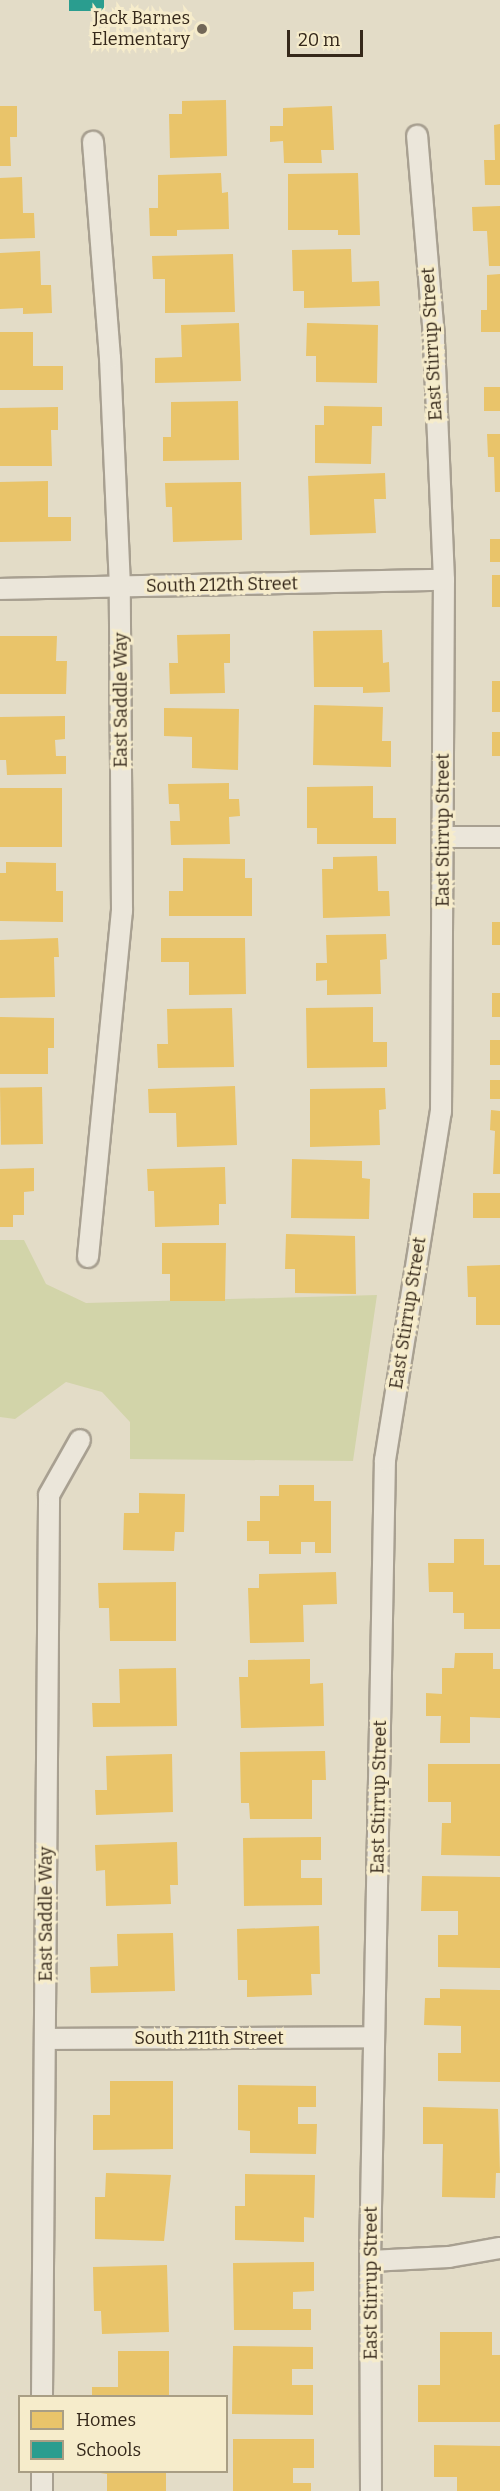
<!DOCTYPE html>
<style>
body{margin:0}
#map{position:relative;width:500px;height:2491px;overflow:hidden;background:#e3dcc7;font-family:Bitter,serif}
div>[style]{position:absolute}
.green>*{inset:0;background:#d2d4a9}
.homes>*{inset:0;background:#e9c46a;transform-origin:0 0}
.schools>*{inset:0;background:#2a9d8f;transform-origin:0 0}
.roads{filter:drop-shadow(2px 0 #a8a091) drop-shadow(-2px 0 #a8a091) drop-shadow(0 2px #a8a091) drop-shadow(0 -2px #a8a091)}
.minor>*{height:20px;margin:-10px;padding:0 10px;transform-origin:10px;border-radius:10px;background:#ebe6da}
.dots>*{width:16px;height:16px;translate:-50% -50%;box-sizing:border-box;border:3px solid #f6eccb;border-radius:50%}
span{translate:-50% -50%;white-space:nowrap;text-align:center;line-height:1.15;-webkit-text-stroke:6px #f6eccb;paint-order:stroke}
.poi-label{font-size:18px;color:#35281a}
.right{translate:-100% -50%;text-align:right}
.street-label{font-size:18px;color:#35281a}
.legend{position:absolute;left:18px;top:2395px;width:210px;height:78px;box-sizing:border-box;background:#f6eccb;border:2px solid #a99e84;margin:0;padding:8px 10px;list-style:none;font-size:18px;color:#35281a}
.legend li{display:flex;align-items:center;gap:12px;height:30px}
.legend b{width:30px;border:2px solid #a99e84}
.scale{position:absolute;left:287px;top:30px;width:76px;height:27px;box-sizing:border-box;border:3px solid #35281a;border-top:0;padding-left:8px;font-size:18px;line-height:21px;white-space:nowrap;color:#35281a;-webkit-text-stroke:4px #f6eccb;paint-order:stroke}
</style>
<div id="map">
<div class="green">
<div style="clip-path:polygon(0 1240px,24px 1240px,46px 1284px,86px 1303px,377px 1295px,353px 1461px,130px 1459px,130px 1422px,102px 1392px,66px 1382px,15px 1419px,0 1417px)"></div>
</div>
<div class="homes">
<div style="clip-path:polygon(226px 100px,227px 156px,170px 158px,169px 114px,182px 114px,182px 101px)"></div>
<div style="clip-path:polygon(0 106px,17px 106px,17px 137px,10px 137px,11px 166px,0 166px)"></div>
<div style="clip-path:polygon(332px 106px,334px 150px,321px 150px,322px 163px,284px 163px,283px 141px,270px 142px,270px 126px,283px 126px,283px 108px)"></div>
<div style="clip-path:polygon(500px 124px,500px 185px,485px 185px,484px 160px,495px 160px,494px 125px)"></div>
<div style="clip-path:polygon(221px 173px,222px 193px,228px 192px,229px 229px,177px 230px,177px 236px,150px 236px,149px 208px,158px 208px,158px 175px)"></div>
<div style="clip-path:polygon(358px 173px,360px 235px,338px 235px,338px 230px,288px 230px,288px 174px)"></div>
<div style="clip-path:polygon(22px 177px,23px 213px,34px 213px,35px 238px,0 239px,0 178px)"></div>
<div style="clip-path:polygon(500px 206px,500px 266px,489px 266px,487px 231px,473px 231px,472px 207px)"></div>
<div style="clip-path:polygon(351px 249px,352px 282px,379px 281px,380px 306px,304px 308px,304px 291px,293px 291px,292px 250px)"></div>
<div style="clip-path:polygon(40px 251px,41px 285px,51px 285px,52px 313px,23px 314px,23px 308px,0 309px,0 253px)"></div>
<div style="clip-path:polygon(233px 254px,235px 312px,165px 313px,165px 279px,153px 279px,152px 256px)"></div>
<div style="clip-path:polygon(500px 274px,500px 332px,481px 332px,481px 310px,487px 310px,487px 275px)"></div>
<div style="clip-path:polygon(239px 323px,241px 381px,155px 383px,155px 358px,182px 357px,181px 325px)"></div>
<div style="clip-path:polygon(307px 323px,378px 325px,377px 383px,316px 382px,316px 356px,306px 356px)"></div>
<div style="clip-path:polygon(0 332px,33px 332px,33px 366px,63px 366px,63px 390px,0 390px)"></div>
<div style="left:500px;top:387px;width:24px;height:16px;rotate:90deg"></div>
<div style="clip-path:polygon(238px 401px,239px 460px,163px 461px,163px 437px,171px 437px,171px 402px)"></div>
<div style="clip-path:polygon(324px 406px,382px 407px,382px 426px,372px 426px,371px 464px,315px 463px,315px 425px,324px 425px)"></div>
<div style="clip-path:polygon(58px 407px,58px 430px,51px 430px,52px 466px,0 466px,0 408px)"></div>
<div style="clip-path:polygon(487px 434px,500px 434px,500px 492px,495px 492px,494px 457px,488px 457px)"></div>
<div style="clip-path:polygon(385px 473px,386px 499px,374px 499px,376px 533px,310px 535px,308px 476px)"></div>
<div style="clip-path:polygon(48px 481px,48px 517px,71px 517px,71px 541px,0 542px,0 482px)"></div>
<div style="clip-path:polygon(241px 482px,242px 540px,173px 542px,172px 507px,166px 507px,165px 483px)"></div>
<div style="left:490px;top:539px;width:10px;height:23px"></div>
<div style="left:492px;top:575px;width:8px;height:32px"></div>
<div style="clip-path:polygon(382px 630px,383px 663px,389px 662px,390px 692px,363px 693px,363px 687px,314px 687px,313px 631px)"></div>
<div style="clip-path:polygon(230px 634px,230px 663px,224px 663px,225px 693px,170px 694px,169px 663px,178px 663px,177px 635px)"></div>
<div style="clip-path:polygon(0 636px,57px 636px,56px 661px,67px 661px,66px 694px,0 694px)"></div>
<div style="left:492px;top:681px;width:8px;height:31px"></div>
<div style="clip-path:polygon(314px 705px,383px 707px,382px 741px,391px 741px,391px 767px,313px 765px)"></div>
<div style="clip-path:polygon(164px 708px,239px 709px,238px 770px,192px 768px,192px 737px,164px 736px)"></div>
<div style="clip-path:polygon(65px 716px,65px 739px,55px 740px,56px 756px,66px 756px,66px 774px,7px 775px,6px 760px,0 760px,0 717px)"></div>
<div style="left:492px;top:732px;width:8px;height:24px"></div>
<div style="clip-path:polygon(229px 783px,229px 799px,239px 799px,240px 816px,229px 817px,230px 844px,171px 845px,170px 821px,180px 821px,179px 804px,169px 804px,168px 784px)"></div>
<div style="clip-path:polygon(373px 786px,373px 818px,396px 818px,396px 844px,317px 844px,317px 828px,307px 828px,307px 787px)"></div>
<div style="left:0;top:788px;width:62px;height:59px"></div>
<div style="clip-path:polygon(377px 856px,378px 891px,389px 891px,390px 916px,323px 918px,322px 869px,333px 869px,333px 857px)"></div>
<div style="clip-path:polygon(183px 858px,245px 859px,245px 878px,252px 878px,252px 916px,169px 916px,169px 891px,183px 891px)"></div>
<div style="clip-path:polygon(6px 862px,56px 863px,56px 891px,63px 891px,63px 922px,0 921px,0 873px,6px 873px)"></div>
<div style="left:492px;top:922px;width:8px;height:23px"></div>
<div style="clip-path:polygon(386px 934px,387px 959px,380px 960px,381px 994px,327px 995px,327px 980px,316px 981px,316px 963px,327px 963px,326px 935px)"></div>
<div style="clip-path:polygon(58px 938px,59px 957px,54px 957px,55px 997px,0 998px,0 940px)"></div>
<div style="clip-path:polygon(161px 938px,245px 938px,246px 994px,189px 995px,189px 962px,161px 962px)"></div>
<div style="left:492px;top:993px;width:8px;height:24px"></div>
<div style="clip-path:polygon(373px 1007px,373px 1042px,387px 1042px,387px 1067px,307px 1068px,306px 1008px)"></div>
<div style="clip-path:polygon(232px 1008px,234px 1067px,158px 1068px,157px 1044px,168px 1044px,167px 1009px)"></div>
<div style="clip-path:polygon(0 1017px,54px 1018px,54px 1048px,48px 1048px,48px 1074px,0 1074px)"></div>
<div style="left:490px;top:1040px;width:10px;height:25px"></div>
<div style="left:490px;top:1080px;width:10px;height:19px"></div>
<div style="clip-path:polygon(235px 1086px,237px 1145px,177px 1147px,176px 1113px,149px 1113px,148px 1089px)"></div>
<div style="left:42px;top:1087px;width:57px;height:42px;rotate:89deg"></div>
<div style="clip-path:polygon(385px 1088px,386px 1109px,379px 1110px,380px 1145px,310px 1147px,310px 1089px)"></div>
<div style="clip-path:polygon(491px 1110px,500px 1111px,500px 1174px,493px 1174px,495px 1131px,490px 1130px)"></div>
<div style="clip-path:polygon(292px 1159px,362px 1161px,362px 1178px,370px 1179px,369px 1219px,291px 1218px)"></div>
<div style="clip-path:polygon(225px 1167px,226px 1204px,219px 1204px,219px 1225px,155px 1227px,154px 1191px,148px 1191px,147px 1169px)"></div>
<div style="clip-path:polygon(34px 1168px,34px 1191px,24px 1192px,24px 1215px,13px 1215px,13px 1227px,0 1227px,0 1169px)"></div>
<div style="left:473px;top:1193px;width:27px;height:25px"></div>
<div style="clip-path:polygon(286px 1234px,355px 1236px,356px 1294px,295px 1293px,295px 1269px,285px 1269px)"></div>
<div style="clip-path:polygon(162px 1243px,226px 1243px,225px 1301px,170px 1301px,170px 1274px,162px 1274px)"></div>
<div style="clip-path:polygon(500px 1265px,500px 1325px,476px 1325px,476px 1297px,468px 1297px,467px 1266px)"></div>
<div style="clip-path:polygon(279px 1485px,314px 1485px,314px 1501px,331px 1501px,331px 1553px,315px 1553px,315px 1542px,301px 1542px,301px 1554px,269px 1554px,269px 1541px,247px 1541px,247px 1521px,260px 1521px,260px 1496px,279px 1496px)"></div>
<div style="clip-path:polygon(139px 1493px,185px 1494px,184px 1532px,175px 1532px,174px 1551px,123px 1550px,124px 1513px,139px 1513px)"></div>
<div style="clip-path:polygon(454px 1539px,484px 1539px,484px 1565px,500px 1565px,500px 1629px,464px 1629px,464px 1613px,453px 1613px,453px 1592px,429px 1592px,428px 1563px,454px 1563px)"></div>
<div style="clip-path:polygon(336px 1572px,337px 1604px,303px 1605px,304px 1642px,250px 1643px,248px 1588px,259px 1588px,259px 1574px)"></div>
<div style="clip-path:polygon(176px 1582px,176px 1641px,110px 1641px,109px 1608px,99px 1608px,98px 1583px)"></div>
<div style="clip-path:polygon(455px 1653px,493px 1653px,493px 1669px,500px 1669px,500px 1718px,470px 1717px,470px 1743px,440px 1743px,441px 1716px,426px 1716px,426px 1693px,442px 1694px,442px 1668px,454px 1668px)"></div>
<div style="clip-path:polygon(310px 1659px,310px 1684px,323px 1683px,324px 1726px,241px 1728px,239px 1677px,248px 1677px,248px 1660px)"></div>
<div style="clip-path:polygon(176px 1668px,177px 1726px,93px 1727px,92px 1703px,120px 1703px,119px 1669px)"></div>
<div style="clip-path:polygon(325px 1751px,326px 1780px,312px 1780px,312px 1819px,250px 1819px,249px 1803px,241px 1803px,240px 1752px)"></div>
<div style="clip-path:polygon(172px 1754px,173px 1812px,96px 1815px,95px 1790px,107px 1790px,106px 1756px)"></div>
<div style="clip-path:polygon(428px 1764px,500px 1764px,500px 1856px,441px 1855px,442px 1823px,451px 1823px,451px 1802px,428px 1802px)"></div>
<div style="clip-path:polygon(321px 1837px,321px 1860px,301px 1860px,301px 1878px,322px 1878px,322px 1905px,244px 1906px,243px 1838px)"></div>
<div style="clip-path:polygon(177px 1842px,178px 1885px,170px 1885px,171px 1904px,106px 1906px,105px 1870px,96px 1871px,95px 1845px)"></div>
<div style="clip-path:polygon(422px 1876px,500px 1877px,500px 1968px,438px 1967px,438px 1935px,458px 1935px,458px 1911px,421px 1911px)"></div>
<div style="clip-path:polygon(319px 1926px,320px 1974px,311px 1974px,312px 1995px,247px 1997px,247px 1980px,238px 1980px,237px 1929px)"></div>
<div style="clip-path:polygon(173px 1933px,175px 1991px,91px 1993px,90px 1967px,118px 1966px,117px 1934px)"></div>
<div style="clip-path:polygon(440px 1989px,500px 1990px,500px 2082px,438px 2081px,438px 2053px,461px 2053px,461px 2026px,424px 2025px,425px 1998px,440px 1998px)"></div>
<div style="clip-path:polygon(110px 2081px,173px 2081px,173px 2149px,93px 2150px,93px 2115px,110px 2115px)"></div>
<div style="clip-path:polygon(238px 2085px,316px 2086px,316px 2107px,298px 2107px,298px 2124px,317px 2124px,316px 2154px,250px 2153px,250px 2131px,238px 2130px)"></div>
<div style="clip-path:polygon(423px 2107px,498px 2109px,500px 2173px,496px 2173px,495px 2198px,442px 2197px,443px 2144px,423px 2144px)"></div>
<div style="clip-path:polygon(106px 2173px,171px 2175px,164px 2241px,95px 2239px,95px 2197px,105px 2197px)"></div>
<div style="clip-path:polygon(245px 2174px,315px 2175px,314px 2218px,304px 2217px,304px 2242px,235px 2240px,235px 2206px,245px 2206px)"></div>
<div style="clip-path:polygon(314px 2262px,314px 2291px,293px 2292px,293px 2309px,311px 2309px,311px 2330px,234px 2330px,233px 2263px)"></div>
<div style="clip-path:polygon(167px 2265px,169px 2332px,102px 2334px,101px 2311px,94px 2311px,93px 2267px)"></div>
<div style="clip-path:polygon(440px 2332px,492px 2332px,492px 2355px,500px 2355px,500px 2422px,418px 2422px,418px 2385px,440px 2385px)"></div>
<div style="clip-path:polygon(233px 2346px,313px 2347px,313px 2369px,292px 2369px,292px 2385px,313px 2385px,313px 2415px,232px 2414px)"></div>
<div style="clip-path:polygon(118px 2351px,169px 2351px,169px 2396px,92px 2396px,92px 2387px,118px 2387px)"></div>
<div style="clip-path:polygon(233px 2439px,314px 2439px,314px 2468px,293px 2468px,293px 2483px,311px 2483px,311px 2491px,233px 2491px)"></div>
<div style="clip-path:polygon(434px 2445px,500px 2446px,500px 2491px,457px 2491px,457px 2477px,434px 2477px)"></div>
<div style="clip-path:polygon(94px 2472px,166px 2472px,166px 2491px,107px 2491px,107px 2474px)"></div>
</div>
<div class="schools">
<div style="left:69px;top:0;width:35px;height:11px"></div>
</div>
<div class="roads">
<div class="minor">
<div style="left:0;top:589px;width:444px;rotate:-1.2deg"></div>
<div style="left:443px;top:837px;width:57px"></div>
<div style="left:88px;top:1257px;width:348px;rotate:-84.4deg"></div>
<div style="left:122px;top:911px;width:324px;rotate:-90.4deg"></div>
<div style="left:120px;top:587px;width:229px;rotate:-92.5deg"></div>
<div style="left:110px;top:358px;width:217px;rotate:-94.5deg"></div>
<div style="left:45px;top:2039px;width:329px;rotate:-0.3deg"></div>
<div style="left:370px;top:2261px;width:79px;rotate:-2.9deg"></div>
<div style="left:449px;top:2257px;width:52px;rotate:-10deg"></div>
<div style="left:42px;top:2396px;width:901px;rotate:-89.55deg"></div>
<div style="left:49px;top:1495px;width:63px;rotate:-60.6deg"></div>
<div style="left:42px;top:2491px;width:19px;rotate:-90deg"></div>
<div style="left:371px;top:2491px;width:230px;rotate:-90.2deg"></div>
<div style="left:370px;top:2261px;width:801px;rotate:-88.93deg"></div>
<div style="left:385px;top:1460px;width:352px;rotate:-80.9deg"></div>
<div style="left:441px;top:1112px;width:532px;rotate:-89.68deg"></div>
<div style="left:444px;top:580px;width:243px;rotate:-92.4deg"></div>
<div style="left:434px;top:337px;width:202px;rotate:-94.8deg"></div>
</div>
</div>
<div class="dots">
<div style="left:202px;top:29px;background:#726757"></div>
</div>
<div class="poi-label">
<span class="right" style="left:190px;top:29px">Jack Barnes<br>Elementary</span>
</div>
<div class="street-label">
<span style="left:432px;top:344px;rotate:-93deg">East Stirrup Street</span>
<span style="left:222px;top:585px;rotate:-1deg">South 212th Street</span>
<span style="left:121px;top:700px;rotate:-90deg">East Saddle Way</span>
<span style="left:443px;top:830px;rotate:-90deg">East Stirrup Street</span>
<span style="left:408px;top:1313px;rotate:-81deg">East Stirrup Street</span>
<span style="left:379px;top:1797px;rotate:-89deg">East Stirrup Street</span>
<span style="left:46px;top:1914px;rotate:-90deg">East Saddle Way</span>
<span style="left:209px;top:2038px">South 211th Street</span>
<span style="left:371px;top:2283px;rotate:-90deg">East Stirrup Street</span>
</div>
<ul class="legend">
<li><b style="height:16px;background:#e9c46a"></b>Homes</li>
<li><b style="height:16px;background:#2a9d8f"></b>Schools</li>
</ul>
<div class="scale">20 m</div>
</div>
